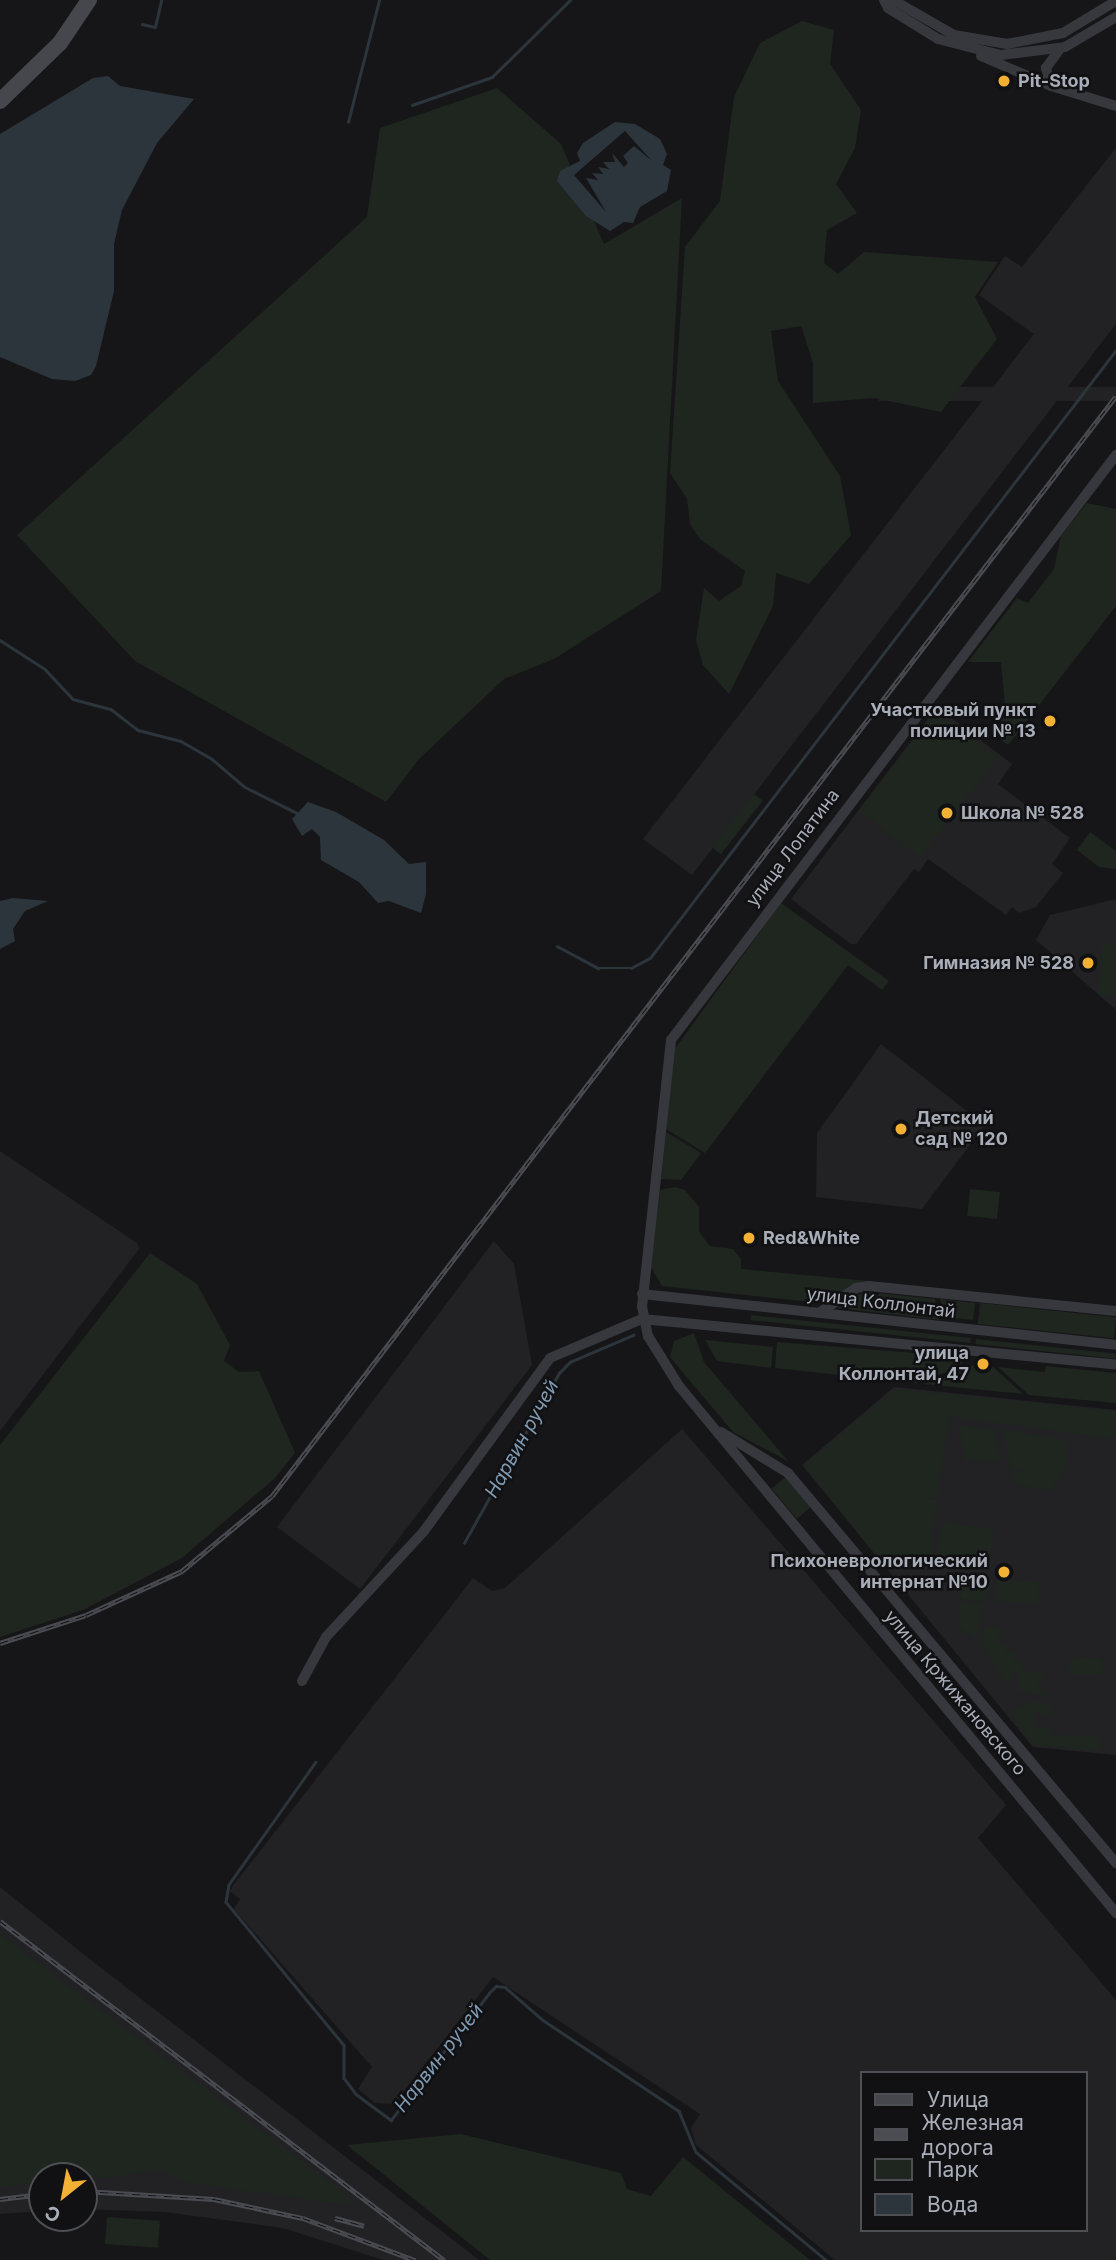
<!DOCTYPE html>
<meta charset="utf-8">
<style>
body{margin:0}
#map{position:relative;width:1116px;height:2260px;overflow:hidden;background:#161618;font-family:Inter,sans-serif}
div>[style]{position:absolute}
.built>*{inset:0;background:#222225;transform-origin:0 0}
.green>*{inset:0;background:#1e261f;transform-origin:0 0}
.water>*{inset:0;background:#2c353c}
.stream>*{height:2.5px;margin:-1.25px;padding:0 1.25px;transform-origin:1.25px;border-radius:1.25px;background:#2c353c}
.street>*{height:10px;margin:-5px;padding:0 5px;transform-origin:5px;border-radius:5px;background:#37383d}
.secondary>*{height:16px;margin:-8px;padding:0 8px;transform-origin:8px;border-radius:8px;background:#45474d}
.rail>*{height:5px;margin-top:-2.5px;transform-origin:0;background:repeating-linear-gradient(90deg,#111113 0 8px,#4a4c52 0 16px);box-sizing:border-box;border-block:2px solid #4a4c52}
.dots>*{width:19px;height:19px;translate:-50% -50%;box-sizing:border-box;border:4px solid #111113;border-radius:50%}
span{translate:-50% -50%;white-space:nowrap;text-align:center;line-height:1.15;-webkit-text-stroke:5px #111113;paint-order:stroke}
.poi-label{font-size:18px;color:#a8adb8;font-weight:700}
.left{translate:0 -50%;text-align:left}
.right{translate:-100% -50%;text-align:right}
.street-label{font-size:18px;color:#a8adb8}
.water-label{font-size:19px;color:#7f9bb3;font-style:italic}
.legend{position:absolute;left:860px;top:2071px;width:228px;height:161px;box-sizing:border-box;background:#111113;border:2px solid #4d4f55;margin:0;padding:9px 12px;list-style:none;font-size:21px;color:#a8adb8}
.legend li{display:flex;align-items:center;gap:14px;height:35px}
.legend b{width:35px;border:2px solid #4d4f55}
.north{position:absolute;left:28px;top:2162px;width:70px;height:70px;box-sizing:border-box;background:#111113;border:2px solid #4d4f55;border-radius:50%;rotate:211deg;font-size:19px;font-weight:700;line-height:28px;text-align:center;color:#a8adb8}
.north::after{content:'';display:block;margin:auto;width:24px;height:32px;background:#f2b134;clip-path:polygon(50% 0,100% 100%,50% 72%,0 100%)}
</style>
<div id="map">
<div class="built">
<div style="clip-path:polygon(1116px 148px,1116px 324px,692px 875px,643px 839px,1034px 334px,979px 295px,1005px 256px,1022px 267px)"></div>
<div style="left:1116px;top:387px;width:14px;height:237px;rotate:90deg"></div>
<div style="clip-path:polygon(937px 707px,1012px 764px,998px 784px,1070px 838px,1052px 864px,1063px 873px,1036px 907px,1019px 913px,1012px 907px,1006px 915px,928px 859px,919px 872px,914px 869px,856px 944px,851px 944px,791px 899px)"></div>
<div style="clip-path:polygon(1116px 899px,1116px 1010px,1036px 940px,1050px 915px)"></div>
<div style="clip-path:polygon(881px 1044px,985px 1125px,922px 1209px,816px 1197px,817px 1133px)"></div>
<div style="clip-path:polygon(0 1151px,137px 1243px,139px 1249px,0 1431px)"></div>
<div style="clip-path:polygon(494px 1241px,514px 1264px,532px 1365px,360px 1589px,277px 1527px)"></div>
<div style="clip-path:polygon(894px 1387px,1116px 1410px,1116px 1755px,1033px 1747px,802px 1465px)"></div>
<div style="clip-path:polygon(evenodd,682px 1429px,1006px 1805px,978px 1838px,1116px 2000px,1116px 2260px,835px 2260px,696px 2145px,691px 2128px,700px 2114px,493px 1977px,394px 2104px,375px 2103px,358px 2089px,372px 2067px,234px 1909px,240px 1899px,230px 1891px,235px 1883px,473px 1578px,492px 1591px,505px 1588px,682px 1429px,862px 2073px,1086px 2073px,1086px 2230px,862px 2230px,862px 2073px)"></div>
<div style="clip-path:polygon(0 1887px,87px 1957px,479px 2260px,383px 2260px,283px 2228px,164px 2212px,84px 2209px,84px 2176px,42px 2176px,42px 2211px,0 2214px)"></div>
</div>
<div class="green">
<div style="clip-path:polygon(802px 21px,834px 30px,830px 64px,861px 110px,855px 148px,836px 184px,857px 213px,827px 230px,824px 263px,838px 274px,864px 252px,998px 262px,975px 297px,997px 339px,941px 412px,874px 398px,813px 403px,813px 363px,801px 326px,771px 331px,778px 381px,840px 476px,851px 535px,809px 584px,776px 573px,773px 606px,729px 694px,703px 665px,696px 640px,704px 588px,719px 601px,741px 586px,745px 571px,700px 539px,690px 524px,687px 499px,670px 473px,685px 247px,720px 201px,734px 97px,760px 43px)"></div>
<div style="clip-path:polygon(497px 88px,561px 144px,604px 244px,682px 198px,661px 591px,554px 659px,504px 679px,419px 759px,386px 802px,135px 661px,17px 535px,367px 217px,380px 128px)"></div>
<div style="clip-path:polygon(1087px 503px,1116px 509px,1116px 606px,1008px 745px,996px 736px,1005px 707px,1001px 662px,968px 662px,1017px 598px,1028px 603px,1054px 569px,1061px 536px)"></div>
<div style="left:937px;top:710px;width:77px;height:127px;rotate:38deg"></div>
<div style="left:754px;top:794px;width:11px;height:68px;rotate:38deg"></div>
<div style="clip-path:polygon(1090px 832px,1116px 851px,1116px 869px,1099px 867px,1077px 850px)"></div>
<div style="clip-path:polygon(781px 903px,889px 981px,882px 990px,848px 965px,705px 1153px,666px 1129px,674px 1050px)"></div>
<div style="clip-path:polygon(1102px 944px,1116px 945px,1116px 997px,1098px 995px)"></div>
<div style="clip-path:polygon(666px 1132px,701px 1153px,681px 1180px,661px 1179px)"></div>
<div style="clip-path:polygon(674px 1187px,685px 1190px,699px 1207px,699px 1232px,710px 1246px,733px 1249px,741px 1259px,741px 1269px,869px 1281px,821px 1303px,662px 1286px,651px 1267px,660px 1190px)"></div>
<div style="left:970px;top:1189px;width:30px;height:27px;rotate:6deg"></div>
<div style="clip-path:polygon(150px 1253px,197px 1284px,230px 1345px,224px 1361px,239px 1372px,259px 1371px,295px 1453px,275px 1478px,182px 1558px,83px 1610px,0 1637px,0 1445px)"></div>
<div style="clip-path:polygon(870px 1292px,935px 1299px,940px 1320px,838px 1308px,852px 1296px)"></div>
<div style="clip-path:polygon(940px 1299px,975px 1303px,973px 1320px,946px 1317px)"></div>
<div style="left:980px;top:1303px;width:137px;height:21px;rotate:6deg"></div>
<div style="left:751px;top:1315px;width:221px;height:5px;rotate:6deg"></div>
<div style="clip-path:polygon(694px 1333px,704px 1362px,788px 1461px,733px 1432px,670px 1357px,674px 1341px)"></div>
<div style="left:976px;top:1339px;width:141px;height:5px;rotate:6deg"></div>
<div style="clip-path:polygon(705px 1340px,773px 1347px,771px 1368px,717px 1361px)"></div>
<div style="clip-path:polygon(777px 1342px,941px 1355px,941px 1359px,962px 1361px,961px 1367px,916px 1383px,775px 1368px)"></div>
<div style="clip-path:polygon(975px 1365px,993px 1367px,1023px 1394px,923px 1384px)"></div>
<div style="clip-path:polygon(1046px 1366px,1116px 1373px,1116px 1403px,1029px 1395px,998px 1367px,1045px 1372px)"></div>
<div style="clip-path:polygon(895px 1389px,1116px 1411px,1116px 1439px,949px 1416px,937px 1497px,920px 1497px,937px 1500px,930px 1558px,897px 1556px,885px 1567px,804px 1465px)"></div>
<div style="clip-path:polygon(959px 1425px,996px 1430px,999px 1461px,964px 1460px)"></div>
<div style="clip-path:polygon(1004px 1430px,1068px 1440px,1066px 1467px,1051px 1491px,1017px 1484px,1010px 1471px,1033px 1471px,1010px 1468px)"></div>
<div style="left:787px;top:1476px;width:39px;height:20px;rotate:50deg"></div>
<div style="left:942px;top:1522px;width:52px;height:37px;rotate:8deg"></div>
<div style="left:962px;top:1576px;width:28px;height:23px;rotate:4deg"></div>
<div style="left:997px;top:1579px;width:43px;height:22px;rotate:5deg"></div>
<div style="clip-path:polygon(960px 1602px,981px 1605px,977px 1638px,959px 1627px)"></div>
<div style="clip-path:polygon(984px 1626px,1000px 1628px,999px 1644px,1007px 1645px,1006px 1652px,1014px 1653px,1013px 1660px,1022px 1662px,1021px 1669px,1044px 1673px,1037px 1687px,1050px 1697px,1019px 1691px,1019px 1672px,1013px 1671px,1011px 1683px,1002px 1680px,984px 1647px)"></div>
<div style="clip-path:polygon(1077px 1656px,1103px 1659px,1102px 1674px,1069px 1674px,1070px 1661px)"></div>
<div style="clip-path:polygon(1034px 1701px,1051px 1705px,1053px 1716px,1035px 1713px,1034px 1725px,1052px 1729px,1052px 1735px,1095px 1736px,1095px 1740px,1101px 1740px,1100px 1751px,1035px 1745px,1010px 1713px)"></div>
<div style="clip-path:polygon(0 1934px,350px 2197px,350px 2205px,190px 2183px,158px 2170px,108px 2178px,42px 2176px,42px 2182px,0 2187px)"></div>
<div style="clip-path:polygon(461px 2134px,621px 2173px,627px 2189px,651px 2196px,683px 2157px,810px 2260px,490px 2260px,347px 2145px)"></div>
<div style="left:107px;top:2217px;width:53px;height:27px;rotate:4deg"></div>
</div>
<div class="water">
<div style="clip-path:polygon(108px 76px,120px 86px,194px 99px,157px 143px,122px 210px,114px 244px,114px 291px,96px 366px,91px 375px,75px 381px,52px 379px,0 357px,0 134px,93px 78px)"></div>
<div style="clip-path:polygon(evenodd,615px 122px,635px 124px,660px 139px,667px 154px,663px 165px,671px 170px,667px 191px,640px 207px,633px 223px,624px 222px,610px 231px,586px 216px,557px 181px,560px 171px,580px 161px,577px 153px,583px 143px,615px 122px,625px 131px,652px 161px,634px 146px,623px 156px,628px 163px,624px 167px,612px 153px,615px 162px,603px 162px,609px 169px,598px 167px,603px 174px,592px 173px,598px 180px,586px 178px,606px 212px,574px 175px,625px 131px)"></div>
<div style="clip-path:polygon(308px 802px,336px 812px,384px 840px,409px 864px,426px 862px,426px 894px,421px 913px,389px 901px,378px 903px,359px 882px,321px 860px,320px 837px,312px 829px,302px 836px,292px 819px)"></div>
<div style="clip-path:polygon(13px 898px,48px 901px,25px 911px,13px 929px,15px 941px,0 949px,0 901px)"></div>
</div>
<div class="stream">
<div style="left:142px;top:24px;width:13px;rotate:13deg"></div>
<div style="left:155px;top:27px;width:28px;rotate:-77deg"></div>
<div style="left:412px;top:105px;width:85px;rotate:-19.3deg"></div>
<div style="left:492px;top:77px;width:110px;rotate:-44.6deg"></div>
<div style="left:348px;top:122px;width:126px;rotate:-75.7deg"></div>
<div style="left:0;top:640px;width:54px;rotate:32.8deg"></div>
<div style="left:45px;top:669px;width:41px;rotate:47deg"></div>
<div style="left:73px;top:699px;width:39px;rotate:15deg"></div>
<div style="left:111px;top:709px;width:34px;rotate:38deg"></div>
<div style="left:138px;top:730px;width:44px;rotate:14.3deg"></div>
<div style="left:181px;top:741px;width:36px;rotate:30deg"></div>
<div style="left:212px;top:759px;width:43px;rotate:40.3deg"></div>
<div style="left:245px;top:787px;width:58px;rotate:26.6deg"></div>
<div style="left:557px;top:946px;width:47px;rotate:28.2deg"></div>
<div style="left:598px;top:968px;width:33px"></div>
<div style="left:631px;top:968px;width:21px;rotate:-28deg"></div>
<div style="left:650px;top:958px;width:766px;rotate:-52.53deg"></div>
<div style="left:464px;top:1543px;width:195px;rotate:-60.8deg"></div>
<div style="left:559px;top:1373px;width:16px;rotate:-45deg"></div>
<div style="left:570px;top:1362px;width:69px;rotate:-23.2deg"></div>
<div style="left:316px;top:1762px;width:151px;rotate:125.3deg"></div>
<div style="left:229px;top:1885px;width:17px;rotate:100deg"></div>
<div style="left:226px;top:1902px;width:185px;rotate:50.5deg"></div>
<div style="left:344px;top:2045px;width:33px;rotate:90deg"></div>
<div style="left:344px;top:2078px;width:20px;rotate:53deg"></div>
<div style="left:356px;top:2094px;width:44px;rotate:36.6deg"></div>
<div style="left:391px;top:2120px;width:160px;rotate:-52.3deg"></div>
<div style="left:489px;top:1993px;width:10px;rotate:-45deg"></div>
<div style="left:496px;top:1986px;width:9px;rotate:6deg"></div>
<div style="left:505px;top:1987px;width:50px;rotate:41deg"></div>
<div style="left:543px;top:2020px;width:164px;rotate:33.8deg"></div>
<div style="left:679px;top:2111px;width:44px;rotate:67.5deg"></div>
<div style="left:696px;top:2152px;width:169px;rotate:39.7deg"></div>
</div>
<div class="street">
<div style="left:884px;top:0;width:9px;rotate:63deg"></div>
<div style="left:888px;top:8px;width:59px;rotate:31.8deg"></div>
<div style="left:938px;top:39px;width:65px;rotate:14.3deg"></div>
<div style="left:1001px;top:55px;width:64px;rotate:-7.1deg"></div>
<div style="left:1065px;top:47px;width:59px;rotate:-30.5deg"></div>
<div style="left:893px;top:0;width:70px;rotate:29.8deg"></div>
<div style="left:954px;top:35px;width:54px;rotate:9.6deg"></div>
<div style="left:1007px;top:44px;width:57px;rotate:-11.1deg"></div>
<div style="left:1063px;top:33px;width:62px;rotate:-31.1deg"></div>
<div style="left:981px;top:56px;width:76px;rotate:23.2deg"></div>
<div style="left:1051px;top:86px;width:68px;rotate:17.1deg"></div>
<div style="left:1051px;top:86px;width:19px;rotate:-106deg"></div>
<div style="left:1046px;top:68px;width:22px;rotate:-54deg"></div>
<div style="left:1116px;top:455px;width:735px;rotate:127.26deg"></div>
<div style="left:671px;top:1040px;width:268px;rotate:96.2deg"></div>
<div style="left:642px;top:1306px;width:31px;rotate:79deg"></div>
<div style="left:648px;top:1336px;width:59px;rotate:58.2deg"></div>
<div style="left:679px;top:1386px;width:685px;rotate:50.33deg"></div>
<div style="left:642px;top:1294px;width:477px;rotate:6.1deg"></div>
<div style="left:819px;top:1313px;width:45px;rotate:-34deg"></div>
<div style="left:856px;top:1288px;width:13px;rotate:-9deg"></div>
<div style="left:869px;top:1286px;width:248px;rotate:5.8deg"></div>
<div style="left:642px;top:1319px;width:476px;rotate:5.5deg"></div>
<div style="left:721px;top:1432px;width:79px;rotate:31.5deg"></div>
<div style="left:788px;top:1473px;width:510px;rotate:49.94deg"></div>
<div style="left:302px;top:1681px;width:50px;rotate:-61.4deg"></div>
<div style="left:326px;top:1637px;width:144px;rotate:-47.2deg"></div>
<div style="left:424px;top:1531px;width:214px;rotate:-53.9deg"></div>
<div style="left:550px;top:1358px;width:100px;rotate:-23deg"></div>
</div>
<div class="secondary">
<div style="left:0;top:101px;width:83px;rotate:-44deg"></div>
<div style="left:60px;top:43px;width:52px;rotate:-56deg"></div>
</div>
<div class="rail">
<div style="left:0;top:1643px;width:90px;rotate:-18deg"></div>
<div style="left:86px;top:1615px;width:106px;rotate:-24.6deg"></div>
<div style="left:182px;top:1571px;width:117px;rotate:-39.8deg"></div>
<div style="left:272px;top:1496px;width:1386px;rotate:-52.5deg"></div>
<div style="left:0;top:1921px;width:559px;rotate:37.36deg"></div>
<div style="left:84px;top:2191px;width:130px;rotate:3.5deg"></div>
<div style="left:214px;top:2199px;width:91px;rotate:12.1deg"></div>
<div style="left:303px;top:2218px;width:120px;rotate:20.6deg"></div>
<div style="left:0;top:2199px;width:42px;rotate:-6.8deg"></div>
<div style="left:335px;top:2218px;width:30px;rotate:15deg"></div>
</div>
<div class="dots">
<div style="left:1004px;top:81px;background:#f2b134"></div>
<div style="left:1050px;top:721px;background:#f2b134"></div>
<div style="left:947px;top:813px;background:#f2b134"></div>
<div style="left:1088px;top:963px;background:#f2b134"></div>
<div style="left:901px;top:1129px;background:#f2b134"></div>
<div style="left:749px;top:1238px;background:#f2b134"></div>
<div style="left:983px;top:1364px;background:#f2b134"></div>
<div style="left:1004px;top:1572px;background:#f2b134"></div>
</div>
<div class="poi-label">
<span class="left" style="left:1018px;top:81px">Pit-Stop</span>
<span class="right" style="left:1036px;top:721px">Участковый пункт<br>полиции № 13</span>
<span class="left" style="left:961px;top:813px">Школа № 528</span>
<span class="right" style="left:1074px;top:963px">Гимназия № 528</span>
<span class="left" style="left:915px;top:1129px">Детский<br>сад № 120</span>
<span class="left" style="left:763px;top:1238px">Red&amp;White</span>
<span class="right" style="left:969px;top:1364px">улица<br>Коллонтай, 47</span>
<span class="right" style="left:988px;top:1572px">Психоневрологический<br>интернат №10</span>
</div>
<div class="street-label">
<span style="left:793px;top:848px;rotate:-53deg">улица Лопатина</span>
<span style="left:881px;top:1303px;rotate:7deg">улица Коллонтай</span>
<span style="left:955px;top:1693px;rotate:50deg">улица Кржижановского</span>
</div>
<div class="water-label">
<span style="left:522px;top:1439px;rotate:-61deg">Нарвин ручей</span>
<span style="left:439px;top:2058px;rotate:-52deg">Нарвин ручей</span>
</div>
<ul class="legend">
<li><b style="height:9px;background:#45474d"></b>Улица</li>
<li><b style="height:9px;background:#4a4c52"></b>Железная дорога</li>
<li><b style="height:19px;background:#1e261f"></b>Парк</li>
<li><b style="height:19px;background:#2c353c"></b>Вода</li>
</ul>
<div class="north">С</div>
</div>
